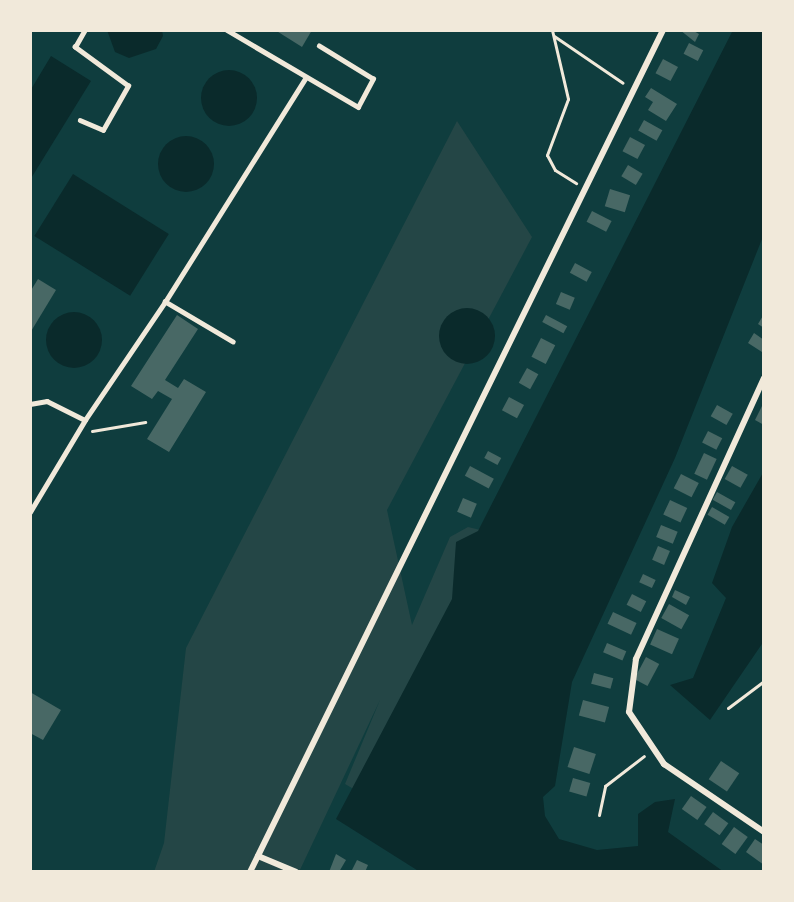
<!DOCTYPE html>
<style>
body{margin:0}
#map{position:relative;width:794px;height:902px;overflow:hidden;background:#0f3d3e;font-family:Merriweather,serif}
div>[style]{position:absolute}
.green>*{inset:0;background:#244646}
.water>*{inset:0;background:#0a2a2b;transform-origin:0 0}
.round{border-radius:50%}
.building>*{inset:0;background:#486865;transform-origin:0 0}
.path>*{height:3px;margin:-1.5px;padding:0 1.5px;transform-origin:1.5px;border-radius:1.5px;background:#f1e9da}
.service>*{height:4.5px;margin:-2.25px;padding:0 2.25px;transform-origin:2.25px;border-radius:2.25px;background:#f1e9da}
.minor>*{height:6px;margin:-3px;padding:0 3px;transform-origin:3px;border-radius:3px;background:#f1e9da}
span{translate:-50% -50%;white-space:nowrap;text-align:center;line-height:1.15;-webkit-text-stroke:6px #f1e9da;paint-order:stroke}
.frame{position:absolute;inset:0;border:32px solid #f1e9da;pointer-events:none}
</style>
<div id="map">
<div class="green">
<div style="clip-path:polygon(457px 121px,532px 237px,387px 510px,412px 625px,450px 537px,468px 527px,544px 545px,495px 872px,345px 784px,380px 700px,299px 872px,154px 872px,164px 843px,186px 648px)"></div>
</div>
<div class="water">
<div style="clip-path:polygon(107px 30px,162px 30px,163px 36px,156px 49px,129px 58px,115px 52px)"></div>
<div style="clip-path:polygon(733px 30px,764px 30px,764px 234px,675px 458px,572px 682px,555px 786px,543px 797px,545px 816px,559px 839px,597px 850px,638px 846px,638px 814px,655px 802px,675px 799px,668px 832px,724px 872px,420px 872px,336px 819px,452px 599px,456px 542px,478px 531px)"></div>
<div style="clip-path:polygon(51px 56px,91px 81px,30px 180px,30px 91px)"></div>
<div class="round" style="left:201px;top:70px;width:56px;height:56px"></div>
<div class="round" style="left:158px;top:136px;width:56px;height:56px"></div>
<div style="left:73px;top:174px;width:113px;height:73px;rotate:32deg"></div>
<div class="round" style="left:439px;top:308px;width:56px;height:56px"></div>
<div class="round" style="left:46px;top:312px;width:56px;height:56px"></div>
<div style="clip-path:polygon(764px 471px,764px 641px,710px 720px,670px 685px,693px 678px,726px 598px,712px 583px,732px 527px)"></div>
</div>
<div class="building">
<div style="clip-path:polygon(275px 30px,312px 30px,302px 47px)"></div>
<div style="clip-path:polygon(680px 30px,692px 30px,699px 34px,695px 42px)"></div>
<div style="left:689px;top:43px;width:16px;height:12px;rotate:27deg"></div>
<div style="left:663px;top:59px;width:17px;height:16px;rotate:28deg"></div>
<div style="clip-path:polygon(651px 88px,677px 104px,666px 121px,648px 110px,653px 102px,645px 97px)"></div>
<div style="left:644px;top:120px;width:21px;height:12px;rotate:29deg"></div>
<div style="left:630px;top:137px;width:17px;height:16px;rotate:28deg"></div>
<div style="left:628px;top:165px;width:17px;height:13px;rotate:31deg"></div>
<div style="left:610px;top:189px;width:21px;height:18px;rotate:17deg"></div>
<div style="left:592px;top:211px;width:22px;height:12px;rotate:27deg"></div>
<div style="left:575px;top:263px;width:19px;height:11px;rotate:28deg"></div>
<div style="clip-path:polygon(38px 279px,56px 290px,30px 333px,30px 292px)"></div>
<div style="left:561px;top:292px;width:15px;height:13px;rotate:23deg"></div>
<div style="clip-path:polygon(764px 314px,764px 328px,758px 324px)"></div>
<div style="clip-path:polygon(177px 315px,198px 329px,165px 380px,178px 388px,184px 379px,206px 392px,169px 452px,147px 439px,172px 399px,158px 391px,152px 399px,131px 386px)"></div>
<div style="left:546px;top:315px;width:24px;height:8px;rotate:28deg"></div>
<div style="clip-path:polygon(754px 333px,764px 340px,762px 352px,748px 343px)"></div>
<div style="left:541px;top:338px;width:16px;height:21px;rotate:27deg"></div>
<div style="left:527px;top:368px;width:13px;height:17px;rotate:29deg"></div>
<div style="left:509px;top:397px;width:17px;height:15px;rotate:28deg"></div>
<div style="left:717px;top:405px;width:18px;height:13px;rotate:29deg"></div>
<div style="clip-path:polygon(762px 406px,764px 407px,764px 425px,755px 420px)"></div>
<div style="left:708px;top:431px;width:16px;height:13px;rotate:27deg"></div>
<div style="left:488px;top:451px;width:15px;height:8px;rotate:28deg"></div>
<div style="left:704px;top:453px;width:14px;height:23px;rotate:25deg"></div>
<div style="left:470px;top:466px;width:27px;height:11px;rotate:28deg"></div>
<div style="left:732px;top:466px;width:18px;height:15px;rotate:29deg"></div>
<div style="left:681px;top:474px;width:20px;height:16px;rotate:27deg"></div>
<div style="left:717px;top:492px;width:21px;height:9px;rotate:29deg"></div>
<div style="left:463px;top:498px;width:15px;height:15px;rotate:23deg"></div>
<div style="left:670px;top:500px;width:19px;height:16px;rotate:25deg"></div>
<div style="left:712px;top:507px;width:20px;height:9px;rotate:30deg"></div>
<div style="left:661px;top:525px;width:18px;height:13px;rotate:22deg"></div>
<div style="left:658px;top:546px;width:13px;height:15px;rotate:23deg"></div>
<div style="left:643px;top:574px;width:14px;height:9px;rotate:25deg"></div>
<div style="clip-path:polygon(675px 590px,690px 597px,686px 605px,672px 597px)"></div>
<div style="left:632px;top:594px;width:16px;height:12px;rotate:27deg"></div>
<div style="left:669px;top:604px;width:23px;height:16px;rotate:29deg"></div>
<div style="left:613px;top:612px;width:26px;height:13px;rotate:25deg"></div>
<div style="left:657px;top:629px;width:24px;height:17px;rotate:24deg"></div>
<div style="left:607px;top:643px;width:21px;height:10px;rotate:23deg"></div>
<div style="left:646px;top:657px;width:15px;height:25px;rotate:28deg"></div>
<div style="left:594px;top:673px;width:20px;height:11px;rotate:15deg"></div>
<div style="clip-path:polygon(30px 692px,61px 710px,43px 740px,30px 733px)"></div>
<div style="left:583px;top:700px;width:27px;height:16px;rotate:15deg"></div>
<div style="left:574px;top:747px;width:23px;height:21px;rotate:18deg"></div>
<div style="left:721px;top:761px;width:22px;height:22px;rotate:34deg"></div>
<div style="left:573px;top:778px;width:18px;height:14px;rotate:16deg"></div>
<div style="left:691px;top:796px;width:19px;height:16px;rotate:35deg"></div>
<div style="left:713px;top:812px;width:19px;height:15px;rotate:36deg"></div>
<div style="left:734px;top:827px;width:17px;height:21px;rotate:36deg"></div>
<div style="clip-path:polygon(755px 839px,764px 845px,764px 865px,746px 852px)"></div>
<div style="clip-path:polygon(336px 854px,346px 860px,339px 872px,329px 872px)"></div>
<div style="clip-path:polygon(357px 860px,368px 865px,365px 872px,351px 872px)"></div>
</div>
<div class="path">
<div style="left:552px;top:30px;width:71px;rotate:76.9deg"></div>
<div style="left:568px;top:99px;width:60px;rotate:110.6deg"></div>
<div style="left:547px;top:155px;width:17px;rotate:62deg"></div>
<div style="left:555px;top:170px;width:25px;rotate:32deg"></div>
<div style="left:554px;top:36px;width:83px;rotate:34.3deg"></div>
<div style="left:92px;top:431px;width:54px;rotate:-9.6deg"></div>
<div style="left:728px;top:708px;width:45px;rotate:-36.9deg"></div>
<div style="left:599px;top:815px;width:30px;rotate:-78deg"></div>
<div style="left:605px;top:786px;width:49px;rotate:-37.6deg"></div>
</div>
<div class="service">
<div style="left:227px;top:30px;width:152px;rotate:30.4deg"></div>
<div style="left:358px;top:107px;width:32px;rotate:-62deg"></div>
<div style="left:373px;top:79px;width:63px;rotate:-148.6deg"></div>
<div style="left:80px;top:120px;width:25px;rotate:23deg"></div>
<div style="left:103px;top:130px;width:51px;rotate:-60.4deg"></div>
<div style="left:128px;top:86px;width:66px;rotate:-143.7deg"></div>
<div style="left:75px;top:47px;width:20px;rotate:-60deg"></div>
<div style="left:233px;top:342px;width:79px;rotate:-149.5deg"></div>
<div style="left:165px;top:302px;width:263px;rotate:-57.9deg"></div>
<div style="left:30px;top:404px;width:17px;rotate:-10deg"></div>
<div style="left:47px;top:401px;width:42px;rotate:26.6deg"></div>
<div style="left:85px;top:420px;width:143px;rotate:-55.9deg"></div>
<div style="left:30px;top:512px;width:107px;rotate:-59.1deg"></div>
</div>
<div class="minor">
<div style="left:764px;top:378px;width:309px;rotate:114.5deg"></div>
<div style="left:636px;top:659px;width:53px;rotate:97.5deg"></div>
<div style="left:629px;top:712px;width:63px;rotate:56.1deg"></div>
<div style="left:664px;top:764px;width:121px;rotate:34.2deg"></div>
<div style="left:258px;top:856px;width:41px;rotate:22.8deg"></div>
<div style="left:250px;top:872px;width:938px;rotate:-63.87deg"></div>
</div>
<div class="frame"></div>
</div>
